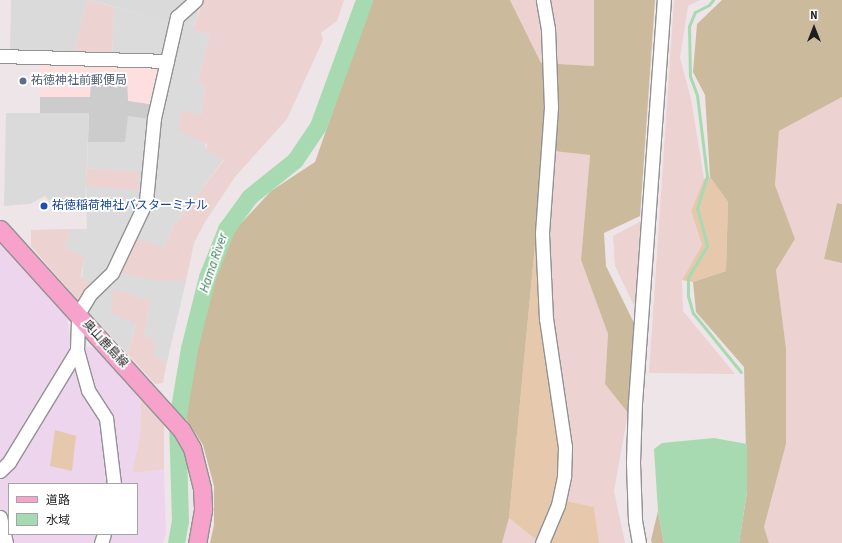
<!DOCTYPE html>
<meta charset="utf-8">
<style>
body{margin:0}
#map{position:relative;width:842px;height:543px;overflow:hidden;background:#eee5e8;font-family:"Source Sans 3","Noto Sans JP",sans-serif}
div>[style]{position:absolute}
.residential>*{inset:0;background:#dcdbdc}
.commercial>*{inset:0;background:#eed5ee}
.education>*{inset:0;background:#fddfe0}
.religious>*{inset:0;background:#ccc}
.farmland>*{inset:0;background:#ecd2d1;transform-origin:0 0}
.grass>*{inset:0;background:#e6c8ad}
.forest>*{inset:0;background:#cbbb9c}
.parking>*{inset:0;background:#dadada}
.water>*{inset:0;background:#a8dab1}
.stream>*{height:3px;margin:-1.5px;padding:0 1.5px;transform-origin:1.5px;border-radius:1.5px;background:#a8dab1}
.river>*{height:17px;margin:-8.5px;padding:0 8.5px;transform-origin:8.5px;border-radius:8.5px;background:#a8dab1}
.roads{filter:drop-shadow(1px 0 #929292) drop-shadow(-1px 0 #929292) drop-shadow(0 1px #929292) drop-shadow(0 -1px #929292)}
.minor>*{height:13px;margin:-6.5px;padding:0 6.5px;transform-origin:6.5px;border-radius:6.5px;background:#fff}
.major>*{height:17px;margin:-8.5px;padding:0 8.5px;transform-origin:8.5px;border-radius:8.5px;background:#f6a2ca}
.dots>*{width:11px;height:11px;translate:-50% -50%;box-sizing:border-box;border:2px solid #fff;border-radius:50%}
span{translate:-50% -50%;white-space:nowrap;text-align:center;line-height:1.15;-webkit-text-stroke:3.5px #fff;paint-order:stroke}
.service-label{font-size:12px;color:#4e5e75}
.left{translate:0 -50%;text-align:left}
.transit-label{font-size:12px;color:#164399}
.street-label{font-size:12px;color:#1e1e1e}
.water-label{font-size:13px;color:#40825e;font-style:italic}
.legend{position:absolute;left:8px;top:483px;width:130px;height:52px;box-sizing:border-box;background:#fff;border:1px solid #a5a5a5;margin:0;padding:5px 7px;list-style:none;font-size:12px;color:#1e1e1e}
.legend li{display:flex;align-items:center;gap:8px;height:20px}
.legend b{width:20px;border:1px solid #a5a5a5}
.north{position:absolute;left:794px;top:8px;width:40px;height:40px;-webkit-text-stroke:3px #fff;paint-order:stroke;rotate:0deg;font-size:11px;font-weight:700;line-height:16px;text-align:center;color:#1e1e1e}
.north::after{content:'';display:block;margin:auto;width:14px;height:18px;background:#1e1e1e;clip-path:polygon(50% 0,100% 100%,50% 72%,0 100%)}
</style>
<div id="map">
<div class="residential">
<div style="clip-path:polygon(201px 3px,193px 30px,210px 34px,198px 81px,204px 87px,201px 116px,206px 150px,224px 159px,173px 227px,164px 248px,158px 281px,186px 281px,167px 362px,154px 356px,144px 336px,151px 302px,113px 289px,136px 323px,128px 354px,80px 303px,84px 257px,65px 247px,71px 229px,87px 229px,86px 186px,138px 189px,139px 173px,87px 168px,88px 142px,125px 142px,112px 61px,114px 7px,173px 20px)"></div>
</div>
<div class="commercial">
<div style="clip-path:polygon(evenodd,8px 243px,65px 304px,71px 345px,106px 349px,141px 392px,140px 435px,132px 473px,164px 469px,166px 533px,163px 543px,0 543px,0 244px,8px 243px,9px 484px,137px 484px,137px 534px,9px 534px,9px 484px)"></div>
</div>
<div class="education">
<div style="clip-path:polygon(39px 62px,164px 62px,154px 105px,128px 101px,127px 84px,91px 81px,90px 97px,40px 97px)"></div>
</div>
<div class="religious">
<div style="clip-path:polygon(91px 81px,127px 84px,128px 101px,154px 105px,151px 119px,128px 116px,125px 142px,88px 142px,89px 114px,40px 113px,40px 97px,90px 97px)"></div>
</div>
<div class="farmland">
<div style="clip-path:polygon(87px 0,114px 7px,112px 57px,73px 56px)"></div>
<div style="clip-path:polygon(203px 0,344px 0,337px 21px,321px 33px,323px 40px,287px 119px,235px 177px,205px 222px,194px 243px,186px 281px,158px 281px,116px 272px,132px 236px,164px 248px,173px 227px,224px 160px,206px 150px,207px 144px,178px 130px,181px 110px,201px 116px,204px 87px,198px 81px,210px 34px,193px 30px)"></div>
<div style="clip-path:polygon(510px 0,594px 0,594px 66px,541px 63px)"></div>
<div style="clip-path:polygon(674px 0,700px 0,688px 6px,680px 58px,691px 99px,704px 179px,691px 211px,702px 245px,682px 280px,683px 311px,735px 374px,649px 373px)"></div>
<div style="clip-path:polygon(842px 97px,842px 204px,837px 203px,824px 259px,842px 263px,842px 543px,769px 543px,764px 527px,786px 444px,786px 348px,776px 270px,795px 239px,775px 185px,779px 131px)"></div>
<div style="clip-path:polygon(544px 150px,590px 155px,581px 260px,608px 334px,605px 384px,628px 413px,614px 491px,625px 543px,599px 543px,594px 507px,565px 502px,549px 290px)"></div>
<div style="left:87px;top:168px;width:53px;height:18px;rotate:5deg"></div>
<div style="clip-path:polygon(641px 221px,637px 312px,615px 266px,613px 236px)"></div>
<div style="clip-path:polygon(71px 229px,65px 247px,84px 257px,81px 277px,91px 285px,80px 303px,31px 246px,31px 230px)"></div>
<div style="clip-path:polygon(113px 288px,151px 302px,144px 336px,155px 341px,154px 356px,167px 362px,163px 383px,155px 384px,128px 354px,136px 324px,111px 313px)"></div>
<div style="clip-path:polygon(141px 392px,164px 421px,164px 469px,132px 473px,140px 435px)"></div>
<div style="clip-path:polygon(509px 518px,540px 543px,502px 543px)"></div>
</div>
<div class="grass">
<div style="clip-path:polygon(544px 150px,549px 291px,571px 447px,565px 501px,594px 507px,599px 543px,540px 543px,509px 518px)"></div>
<div style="clip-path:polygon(710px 177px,728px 202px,726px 271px,693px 282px,682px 280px,702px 245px,691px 211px,704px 179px)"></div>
<div style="clip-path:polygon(55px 430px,76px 436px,72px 471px,50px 466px)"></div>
</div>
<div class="forest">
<div style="clip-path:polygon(372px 0,510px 0,541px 63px,594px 66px,594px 0,655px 0,640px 216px,604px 233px,606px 266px,635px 325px,628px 413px,605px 384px,608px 334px,581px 260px,590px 155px,544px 150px,509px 518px,502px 543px,210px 543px,214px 525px,214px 486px,203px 445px,185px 417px,203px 310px,234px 231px,271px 191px,315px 162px)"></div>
<div style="clip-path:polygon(722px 0,842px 0,842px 97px,779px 131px,775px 185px,795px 239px,776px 270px,786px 348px,786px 444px,764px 527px,769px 543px,739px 543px,747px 492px,744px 367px,696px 312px,693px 282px,726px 271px,728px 202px,710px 177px,705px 95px,693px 72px,697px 24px)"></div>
<div style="clip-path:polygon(837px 203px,842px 204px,842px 263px,824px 259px)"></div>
<div style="clip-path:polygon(658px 511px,664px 543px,652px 543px,651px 540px)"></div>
</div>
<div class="parking">
<div style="clip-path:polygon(11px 0,87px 0,73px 56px,10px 53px)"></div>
<div style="clip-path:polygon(87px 0,192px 0,173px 21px)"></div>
<div style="clip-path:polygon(6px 113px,89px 113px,85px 204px,66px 202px,60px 214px,45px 196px,30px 204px,4px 206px)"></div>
</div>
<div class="water">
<div style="clip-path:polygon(714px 438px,747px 444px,747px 492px,739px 543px,664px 543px,658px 511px,654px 449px,662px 443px)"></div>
</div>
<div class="stream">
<div style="left:713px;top:0;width:6px;rotate:129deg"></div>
<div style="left:709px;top:5px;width:16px;rotate:153deg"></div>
<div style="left:695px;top:12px;width:15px;rotate:113deg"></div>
<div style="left:689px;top:26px;width:50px;rotate:88.9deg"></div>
<div style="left:690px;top:76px;width:20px;rotate:70deg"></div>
<div style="left:697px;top:95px;width:82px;rotate:83deg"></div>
<div style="left:707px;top:176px;width:34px;rotate:107deg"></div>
<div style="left:697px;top:208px;width:39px;rotate:75deg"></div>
<div style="left:707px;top:246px;width:37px;rotate:121deg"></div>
<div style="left:688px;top:278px;width:18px;rotate:90deg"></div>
<div style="left:688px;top:296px;width:18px;rotate:74deg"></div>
<div style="left:693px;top:313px;width:76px;rotate:50.9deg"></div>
</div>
<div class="river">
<div style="left:176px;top:543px;width:22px;rotate:-80deg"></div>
<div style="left:180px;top:521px;width:101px;rotate:-91.7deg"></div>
<div style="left:177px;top:420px;width:73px;rotate:-80.5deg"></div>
<div style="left:189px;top:348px;width:73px;rotate:-75.8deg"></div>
<div style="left:207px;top:277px;width:52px;rotate:-68.4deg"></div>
<div style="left:226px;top:229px;width:39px;rotate:-54deg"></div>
<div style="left:249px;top:197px;width:59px;rotate:-38.8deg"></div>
<div style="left:295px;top:160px;width:41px;rotate:-55.9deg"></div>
<div style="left:318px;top:126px;width:134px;rotate:-69.9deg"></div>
</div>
<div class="roads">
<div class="minor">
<div style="left:0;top:56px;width:167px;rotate:1.7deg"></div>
<div style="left:0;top:471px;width:13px;rotate:-45deg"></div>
<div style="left:9px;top:462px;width:131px;rotate:-58.7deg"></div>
<div style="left:114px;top:484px;width:66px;rotate:-96.9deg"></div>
<div style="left:106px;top:418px;width:33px;rotate:-123deg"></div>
<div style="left:88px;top:390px;width:41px;rotate:-105.4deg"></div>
<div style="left:77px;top:350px;width:36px;rotate:-88deg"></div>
<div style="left:78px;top:314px;width:23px;rotate:-59deg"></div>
<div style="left:90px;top:294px;width:30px;rotate:-44deg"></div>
<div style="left:112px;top:273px;width:80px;rotate:-64.7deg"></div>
<div style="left:146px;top:201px;width:83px;rotate:-84.5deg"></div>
<div style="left:154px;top:118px;width:104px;rotate:-77.2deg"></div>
<div style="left:177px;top:17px;width:25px;rotate:-42deg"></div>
<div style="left:0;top:517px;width:27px;rotate:77deg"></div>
<div style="left:101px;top:543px;width:9px;rotate:-72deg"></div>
<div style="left:542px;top:543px;width:41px;rotate:-67.2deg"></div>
<div style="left:558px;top:505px;width:30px;rotate:-78deg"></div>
<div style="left:564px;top:476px;width:29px;rotate:-88deg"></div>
<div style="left:565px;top:447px;width:129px;rotate:-98.4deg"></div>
<div style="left:546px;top:319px;width:86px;rotate:-92.7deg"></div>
<div style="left:542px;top:233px;width:126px;rotate:-85.9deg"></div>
<div style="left:551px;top:107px;width:78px;rotate:-92.2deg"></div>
<div style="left:548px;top:29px;width:29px;rotate:-100deg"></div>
<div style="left:639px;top:543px;width:23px;rotate:-100deg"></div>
<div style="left:635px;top:520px;width:58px;rotate:-92deg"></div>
<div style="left:633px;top:462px;width:59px;rotate:-88.1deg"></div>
<div style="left:635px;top:403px;width:404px;rotate:-85.9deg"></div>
</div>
<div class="major">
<div style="left:0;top:229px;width:270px;rotate:47.9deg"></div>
<div style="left:181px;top:429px;width:22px;rotate:60deg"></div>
<div style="left:192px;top:448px;width:41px;rotate:76deg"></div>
<div style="left:202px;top:488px;width:22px;rotate:87deg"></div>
<div style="left:203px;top:510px;width:34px;rotate:100deg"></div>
</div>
</div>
<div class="dots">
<div style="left:23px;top:81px;background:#5c6f8a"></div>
<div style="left:44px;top:206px;background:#1a4fb4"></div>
</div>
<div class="service-label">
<span class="left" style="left:31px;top:81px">祐徳神社前郵便局</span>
</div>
<div class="transit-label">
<span class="left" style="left:52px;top:206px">祐徳稲荷神社バスターミナル</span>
</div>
<div class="street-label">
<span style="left:105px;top:344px;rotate:47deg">奥山鹿島線</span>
</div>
<div class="water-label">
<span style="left:214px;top:263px;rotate:-71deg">Hama River</span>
</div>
<ul class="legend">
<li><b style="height:5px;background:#f6a2ca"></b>道路</li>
<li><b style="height:11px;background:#a8dab1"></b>水域</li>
</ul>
<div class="north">N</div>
</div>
